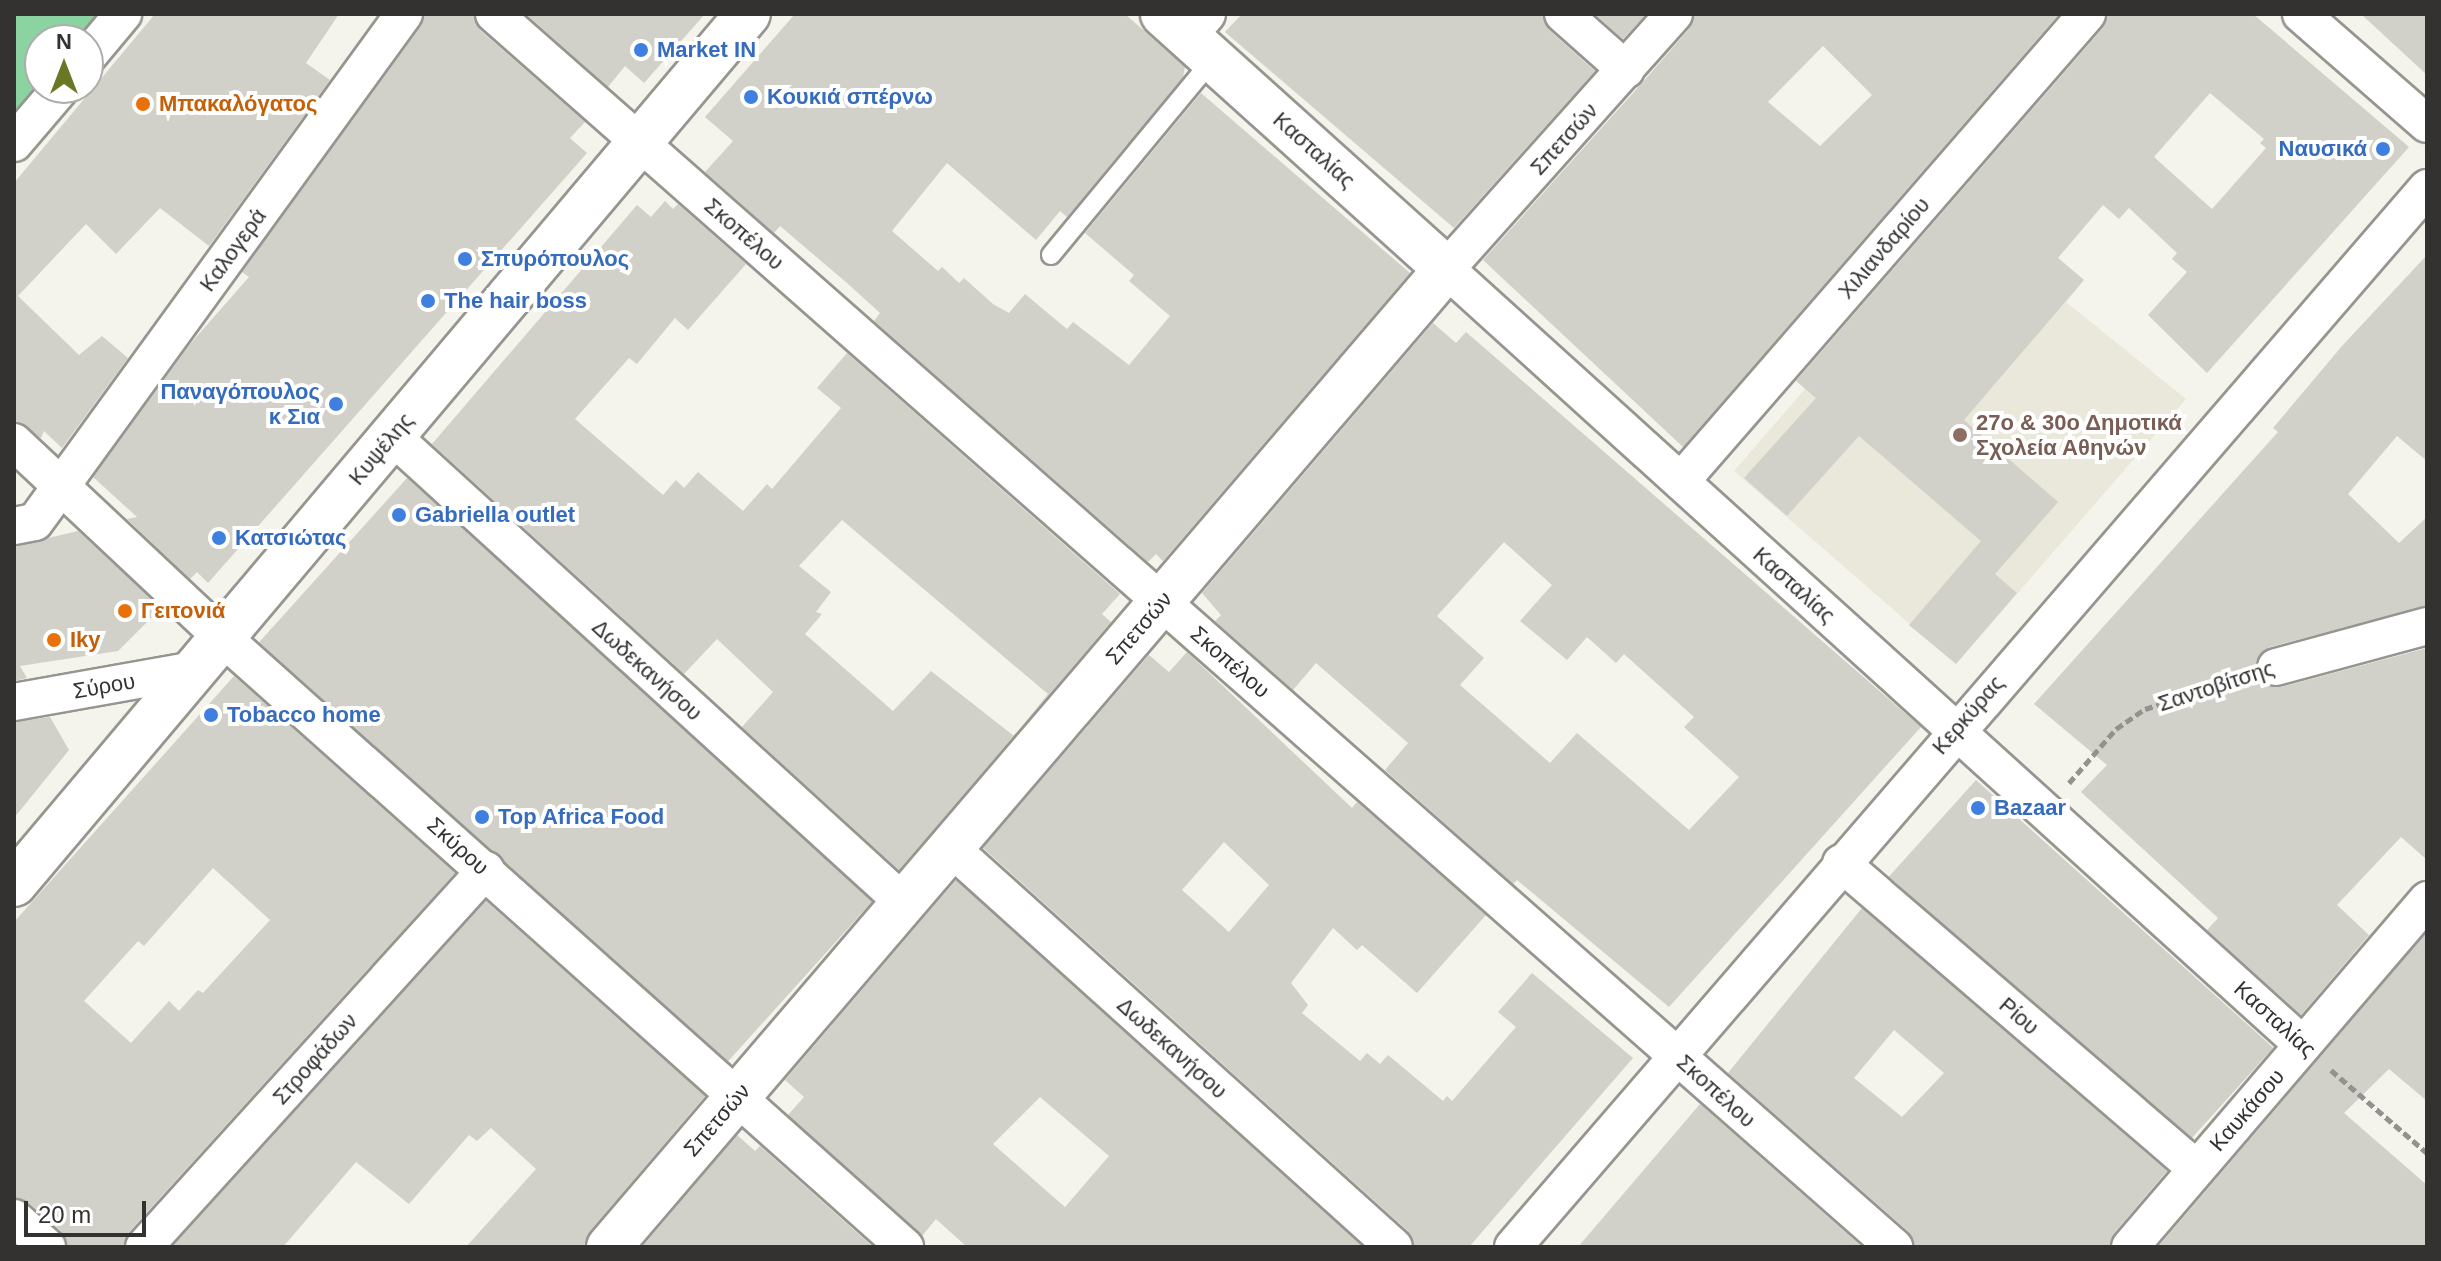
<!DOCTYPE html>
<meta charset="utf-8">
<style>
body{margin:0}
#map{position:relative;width:2441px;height:1261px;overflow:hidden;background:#f4f3ec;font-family:Helvetica,sans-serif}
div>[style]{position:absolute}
.built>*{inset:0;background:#eae8da}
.green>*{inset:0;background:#8cd3a2}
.building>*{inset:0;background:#d1d0c9;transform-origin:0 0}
.path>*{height:5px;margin-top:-2.5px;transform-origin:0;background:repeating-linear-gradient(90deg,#93928e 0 8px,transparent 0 12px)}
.roads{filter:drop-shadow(2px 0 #96958f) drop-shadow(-2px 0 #96958f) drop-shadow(0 2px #96958f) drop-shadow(0 -2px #96958f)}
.lane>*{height:18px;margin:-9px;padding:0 9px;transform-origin:9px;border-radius:9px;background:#fff}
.street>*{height:36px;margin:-18px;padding:0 18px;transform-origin:18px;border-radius:18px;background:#fff}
.secondary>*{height:44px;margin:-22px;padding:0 22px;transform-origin:22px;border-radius:22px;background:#fff}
.dots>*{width:22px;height:22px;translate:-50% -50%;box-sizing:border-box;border:4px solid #fff;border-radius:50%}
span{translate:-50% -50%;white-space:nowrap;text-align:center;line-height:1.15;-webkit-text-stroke:8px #fff;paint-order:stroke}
.shop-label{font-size:22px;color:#366cbe;font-weight:700}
.left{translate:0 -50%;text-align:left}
.right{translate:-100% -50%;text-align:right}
.food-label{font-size:22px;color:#c56008;font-weight:700}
.street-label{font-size:22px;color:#333230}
.education-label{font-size:22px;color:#785e54;font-weight:700}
.frame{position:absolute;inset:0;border:16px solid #333230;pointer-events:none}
.north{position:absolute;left:24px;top:24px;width:80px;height:80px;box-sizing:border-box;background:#fff;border:2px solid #adadac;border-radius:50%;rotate:0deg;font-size:22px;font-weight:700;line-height:32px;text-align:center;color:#333230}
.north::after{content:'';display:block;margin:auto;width:28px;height:36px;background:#697825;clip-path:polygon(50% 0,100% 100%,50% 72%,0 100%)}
.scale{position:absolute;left:24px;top:1201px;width:122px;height:36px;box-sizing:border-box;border:4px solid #333230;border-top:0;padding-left:10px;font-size:24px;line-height:28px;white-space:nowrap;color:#333230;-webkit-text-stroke:6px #fff;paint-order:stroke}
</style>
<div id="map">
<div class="built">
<div style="clip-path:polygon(1978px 189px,2084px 280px,2066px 302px,2186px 399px,1956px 664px,1734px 471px)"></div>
</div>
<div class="green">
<div style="clip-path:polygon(14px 14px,106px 14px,85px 40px,40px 40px,40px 88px,14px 126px)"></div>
</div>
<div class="building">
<div style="clip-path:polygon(155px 14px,339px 14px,306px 63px,330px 80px,209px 246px,160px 208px,116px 254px,86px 224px,18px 296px,79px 355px,102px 336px,128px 358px,62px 448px,44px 431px,41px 438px,14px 422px,14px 183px)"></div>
<div style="clip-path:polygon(425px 14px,474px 14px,480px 30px,585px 122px,570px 138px,587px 153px,208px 583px,197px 572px,190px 579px,127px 519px,137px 517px,93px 477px,191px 343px,249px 277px,242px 272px,421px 26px)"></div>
<div style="clip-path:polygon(526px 14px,705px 14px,644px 83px,625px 66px,608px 87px)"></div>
<div style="clip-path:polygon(795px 14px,1125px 14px,1185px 67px,1183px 77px,1067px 217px,1060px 211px,1036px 240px,947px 163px,892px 231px,938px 271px,942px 267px,959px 283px,964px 278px,993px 304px,1009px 313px,1025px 294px,1067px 329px,1073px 322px,1129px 365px,1170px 316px,1129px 281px,1134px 275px,1085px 233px,1201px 93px,1410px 273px,1163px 561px,1156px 554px,1148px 562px,874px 321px,880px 313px,847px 283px,780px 226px,774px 233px,705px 172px,733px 141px,705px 117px)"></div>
<div style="clip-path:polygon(1242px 14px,1543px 14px,1549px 30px,1595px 71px,1454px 228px,1225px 32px)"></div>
<div style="clip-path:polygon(1595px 14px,1646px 14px,1623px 39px)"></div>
<div style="clip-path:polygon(evenodd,1694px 14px,2059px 14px,1683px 447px,1483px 260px,1642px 83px,1690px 28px,1694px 14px,1823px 46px,1872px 95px,1820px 146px,1768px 102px,1823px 46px)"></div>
<div style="clip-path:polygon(evenodd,2107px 14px,2253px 14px,2409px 147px,2207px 373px,2148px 315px,2187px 272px,2172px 259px,2177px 253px,2129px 208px,2119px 219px,2103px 205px,2058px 258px,2084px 280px,1964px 420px,2058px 502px,1995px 574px,2017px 593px,1956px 664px,1909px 625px,1981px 541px,1859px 436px,1787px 516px,1744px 478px,1816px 398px,1796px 381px,2103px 28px,2107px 14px,2210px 93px,2264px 139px,2260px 143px,2266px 148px,2212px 209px,2154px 157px,2210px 93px)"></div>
<div style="clip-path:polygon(2361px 14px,2427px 14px,2427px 75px)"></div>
<div style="clip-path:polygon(evenodd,665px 201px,673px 209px,678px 204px,746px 264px,688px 330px,675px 318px,637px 364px,629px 358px,575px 419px,663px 495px,676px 480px,684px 488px,698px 472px,743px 511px,767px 484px,772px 489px,841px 408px,817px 388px,847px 353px,1120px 594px,1102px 614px,1111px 622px,899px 870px,742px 727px,773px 692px,717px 639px,684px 674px,432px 444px,637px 205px,651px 217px,665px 201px,842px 520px,1048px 694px,1014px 736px,931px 671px,893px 711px,805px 634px,822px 614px,816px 612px,831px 592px,799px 566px,842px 520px)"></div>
<div style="clip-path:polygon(2427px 255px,2427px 461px,2397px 436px,2348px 494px,2399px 543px,2427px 517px,2427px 606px,2270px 647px,2256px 662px,2262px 682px,2281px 687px,2427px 648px,2427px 860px,2401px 837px,2337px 905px,2369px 935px,2301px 1015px,2207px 930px,2218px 918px,2081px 792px,2107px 765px,2034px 704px,2278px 432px,2273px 428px,2342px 346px)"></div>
<div style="clip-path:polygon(evenodd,1433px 323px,1456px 343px,1466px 332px,1921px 727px,1669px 1007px,1517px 880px,1513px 884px,1385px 770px,1408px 743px,1316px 663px,1293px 690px,1215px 621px,1221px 615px,1202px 593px,1433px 323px,1504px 542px,1552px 585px,1520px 621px,1567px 660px,1587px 637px,1616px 663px,1624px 654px,1694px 717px,1684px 727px,1739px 777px,1689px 830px,1577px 733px,1550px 763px,1460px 685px,1484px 658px,1437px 616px,1504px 542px)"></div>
<div style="left:407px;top:478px;width:629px;height:221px;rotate:42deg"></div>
<div style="clip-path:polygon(78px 531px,161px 608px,118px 651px,20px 666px,27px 678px,14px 681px,14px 546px)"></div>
<div style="clip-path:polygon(evenodd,1187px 652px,1352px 808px,1357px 802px,1486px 915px,1417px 993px,1362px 945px,1357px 950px,1333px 928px,1291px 983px,1308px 1005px,1302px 1013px,1360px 1061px,1367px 1053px,1380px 1064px,1388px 1055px,1443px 1101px,1447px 1096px,1452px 1101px,1516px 1027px,1498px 1012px,1532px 973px,1633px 1058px,1469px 1247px,1414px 1247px,1408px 1231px,983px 848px,1149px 655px,1169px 672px,1187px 652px,1224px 842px,1269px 885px,1229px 932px,1182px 890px,1224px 842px)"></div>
<div style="clip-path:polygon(evenodd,234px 676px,455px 873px,128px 1233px,124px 1247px,67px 1247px,61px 1231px,28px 1202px,14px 1198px,14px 922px,234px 676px,213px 868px,270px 920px,203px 993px,198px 990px,179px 1011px,169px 1001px,131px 1043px,84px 1001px,138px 941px,144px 946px,213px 868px)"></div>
<div style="clip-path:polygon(50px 717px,69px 750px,14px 818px,14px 722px)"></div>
<div style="left:1976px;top:780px;width:400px;height:130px;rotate:42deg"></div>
<div style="clip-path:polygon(evenodd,956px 880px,1363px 1247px,967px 1247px,936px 1219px,922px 1236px,788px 1115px,804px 1097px,785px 1080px,956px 880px,1040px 1097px,1109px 1156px,1065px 1207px,993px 1144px,1040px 1097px)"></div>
<div style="clip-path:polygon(486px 901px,705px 1096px,590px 1231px,585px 1247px,466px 1247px,536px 1169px,491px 1128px,477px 1141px,469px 1135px,409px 1204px,356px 1162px,283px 1247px,172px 1247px)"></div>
<div style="clip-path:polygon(evenodd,1862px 908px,2167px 1171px,2114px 1233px,2110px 1247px,1914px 1247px,1908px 1231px,1728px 1073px,1862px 908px,1894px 1030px,1944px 1073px,1902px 1117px,1854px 1078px,1894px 1030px)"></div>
<div style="clip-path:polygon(2427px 932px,2427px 1101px,2389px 1069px,2344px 1113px,2427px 1185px,2427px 1247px,2158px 1247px)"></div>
<div style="clip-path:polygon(1700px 1104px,1862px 1247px,1578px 1247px)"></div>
<div style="clip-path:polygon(737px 1135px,755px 1151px,760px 1146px,873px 1247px,642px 1247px)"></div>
</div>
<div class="path">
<div style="left:2069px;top:783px;width:72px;rotate:-49deg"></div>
<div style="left:2116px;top:729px;width:35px;rotate:-35deg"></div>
<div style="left:2145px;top:709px;width:103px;rotate:-17.6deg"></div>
<div style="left:2331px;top:1070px;width:127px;rotate:40.8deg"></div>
</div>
<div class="roads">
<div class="lane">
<div style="left:1051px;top:255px;width:254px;rotate:-50.4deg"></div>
</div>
<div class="street">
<div style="left:494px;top:14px;width:1866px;rotate:41.37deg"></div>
<div style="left:1563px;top:14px;width:84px;rotate:41.6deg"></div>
<div style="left:1674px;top:14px;width:342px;rotate:131.8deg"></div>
<div style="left:1446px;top:269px;width:1156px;rotate:42.16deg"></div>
<div style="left:2301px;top:14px;width:167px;rotate:41.1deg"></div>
<div style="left:1188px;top:36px;width:29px;rotate:-49deg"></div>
<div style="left:88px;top:56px;width:55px;rotate:-50.2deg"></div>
<div style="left:14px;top:143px;width:72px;rotate:-49.5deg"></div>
<div style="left:392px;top:436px;width:693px;rotate:42.37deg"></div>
<div style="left:14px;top:442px;width:285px;rotate:43.2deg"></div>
<div style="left:222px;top:637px;width:916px;rotate:41.77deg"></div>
<div style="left:1681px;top:481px;width:619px;rotate:-49deg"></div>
<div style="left:14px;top:526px;width:21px;rotate:-11deg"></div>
<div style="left:35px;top:522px;width:628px;rotate:-54.01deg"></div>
<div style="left:2276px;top:667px;width:156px;rotate:-15.2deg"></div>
<div style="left:14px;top:702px;width:183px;rotate:-10.1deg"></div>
<div style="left:951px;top:848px;width:596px;rotate:42.01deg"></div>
<div style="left:1841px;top:863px;width:469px;rotate:40.7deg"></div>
<div style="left:14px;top:1218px;width:44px;rotate:41.3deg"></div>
<div style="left:144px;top:1247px;width:509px;rotate:-47.79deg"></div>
<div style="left:1513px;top:1247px;width:1399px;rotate:-49.2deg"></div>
<div style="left:2130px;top:1247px;width:457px;rotate:-49.4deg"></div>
</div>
<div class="secondary">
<div style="left:14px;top:884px;width:1138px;rotate:-49.85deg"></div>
<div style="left:609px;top:1247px;width:1287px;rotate:-49.44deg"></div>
<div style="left:1446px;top:269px;width:381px;rotate:-138deg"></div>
</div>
</div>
<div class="dots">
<div style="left:641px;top:50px;background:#3f7fe0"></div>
<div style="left:751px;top:97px;background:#3f7fe0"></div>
<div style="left:143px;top:104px;background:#e8710a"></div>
<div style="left:2383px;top:149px;background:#3f7fe0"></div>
<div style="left:465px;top:259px;background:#3f7fe0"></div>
<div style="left:428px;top:301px;background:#3f7fe0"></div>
<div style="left:336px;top:404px;background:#3f7fe0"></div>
<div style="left:1960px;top:435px;background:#8d6e63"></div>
<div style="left:399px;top:515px;background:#3f7fe0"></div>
<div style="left:219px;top:538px;background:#3f7fe0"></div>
<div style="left:125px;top:611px;background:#e8710a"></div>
<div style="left:54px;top:640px;background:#e8710a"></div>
<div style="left:211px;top:715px;background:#3f7fe0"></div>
<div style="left:1978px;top:808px;background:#3f7fe0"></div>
<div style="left:482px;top:817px;background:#3f7fe0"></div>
</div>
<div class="shop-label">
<span class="left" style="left:657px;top:50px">Market IN</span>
<span class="left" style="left:767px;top:97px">Κουκιά σπέρνω</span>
<span class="right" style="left:2367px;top:149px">Ναυσικά</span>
<span class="left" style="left:481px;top:259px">Σπυρόπουλος</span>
<span class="left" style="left:444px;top:301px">The hair boss</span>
<span class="right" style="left:320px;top:404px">Παναγόπουλος<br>κ Σια</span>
<span class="left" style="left:415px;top:515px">Gabriella outlet</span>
<span class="left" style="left:235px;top:538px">Κατσιώτας</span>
<span class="left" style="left:227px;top:715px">Tobacco home</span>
<span class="left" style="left:1994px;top:808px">Bazaar</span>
<span class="left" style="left:498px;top:817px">Top Africa Food</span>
</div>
<div class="food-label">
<span class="left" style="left:159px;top:104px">Μπακαλόγατος</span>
<span class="left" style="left:141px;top:611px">Γειτονιά</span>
<span class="left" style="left:70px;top:640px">Iky</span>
</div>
<div class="street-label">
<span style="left:1564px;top:139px;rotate:-48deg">Σπετσών</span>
<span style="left:1314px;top:150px;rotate:42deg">Κασταλίας</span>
<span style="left:744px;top:234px;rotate:41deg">Σκοπέλου</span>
<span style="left:1884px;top:248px;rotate:-49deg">Χιλιανδαρίου</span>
<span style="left:233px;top:250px;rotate:-54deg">Καλογερά</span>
<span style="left:381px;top:449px;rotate:-50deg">Κυψέλης</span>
<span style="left:1794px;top:585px;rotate:42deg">Κασταλίας</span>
<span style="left:1139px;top:628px;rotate:-49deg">Σπετσών</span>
<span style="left:1230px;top:662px;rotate:41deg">Σκοπέλου</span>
<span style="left:647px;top:670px;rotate:42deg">Δωδεκανήσου</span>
<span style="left:104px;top:686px;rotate:-10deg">Σύρου</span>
<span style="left:2216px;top:686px;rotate:-18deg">Σαντοβίτσης</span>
<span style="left:1968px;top:715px;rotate:-49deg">Κερκύρας</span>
<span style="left:458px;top:846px;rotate:42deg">Σκύρου</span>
<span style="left:2019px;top:1016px;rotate:41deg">Ρίου</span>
<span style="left:2275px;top:1019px;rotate:42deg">Κασταλίας</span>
<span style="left:1172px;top:1048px;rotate:42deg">Δωδεκανήσου</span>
<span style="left:315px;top:1059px;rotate:-48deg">Στροφάδων</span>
<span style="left:1716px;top:1091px;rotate:42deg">Σκοπέλου</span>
<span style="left:2247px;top:1110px;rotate:-49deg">Καυκάσου</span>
<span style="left:717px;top:1120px;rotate:-49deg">Σπετσών</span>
</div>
<div class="education-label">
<span class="left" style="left:1976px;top:435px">27ο &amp; 30ο Δημοτικά<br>Σχολεία Αθηνών</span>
</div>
<div class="frame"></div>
<div class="north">N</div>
<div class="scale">20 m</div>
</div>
